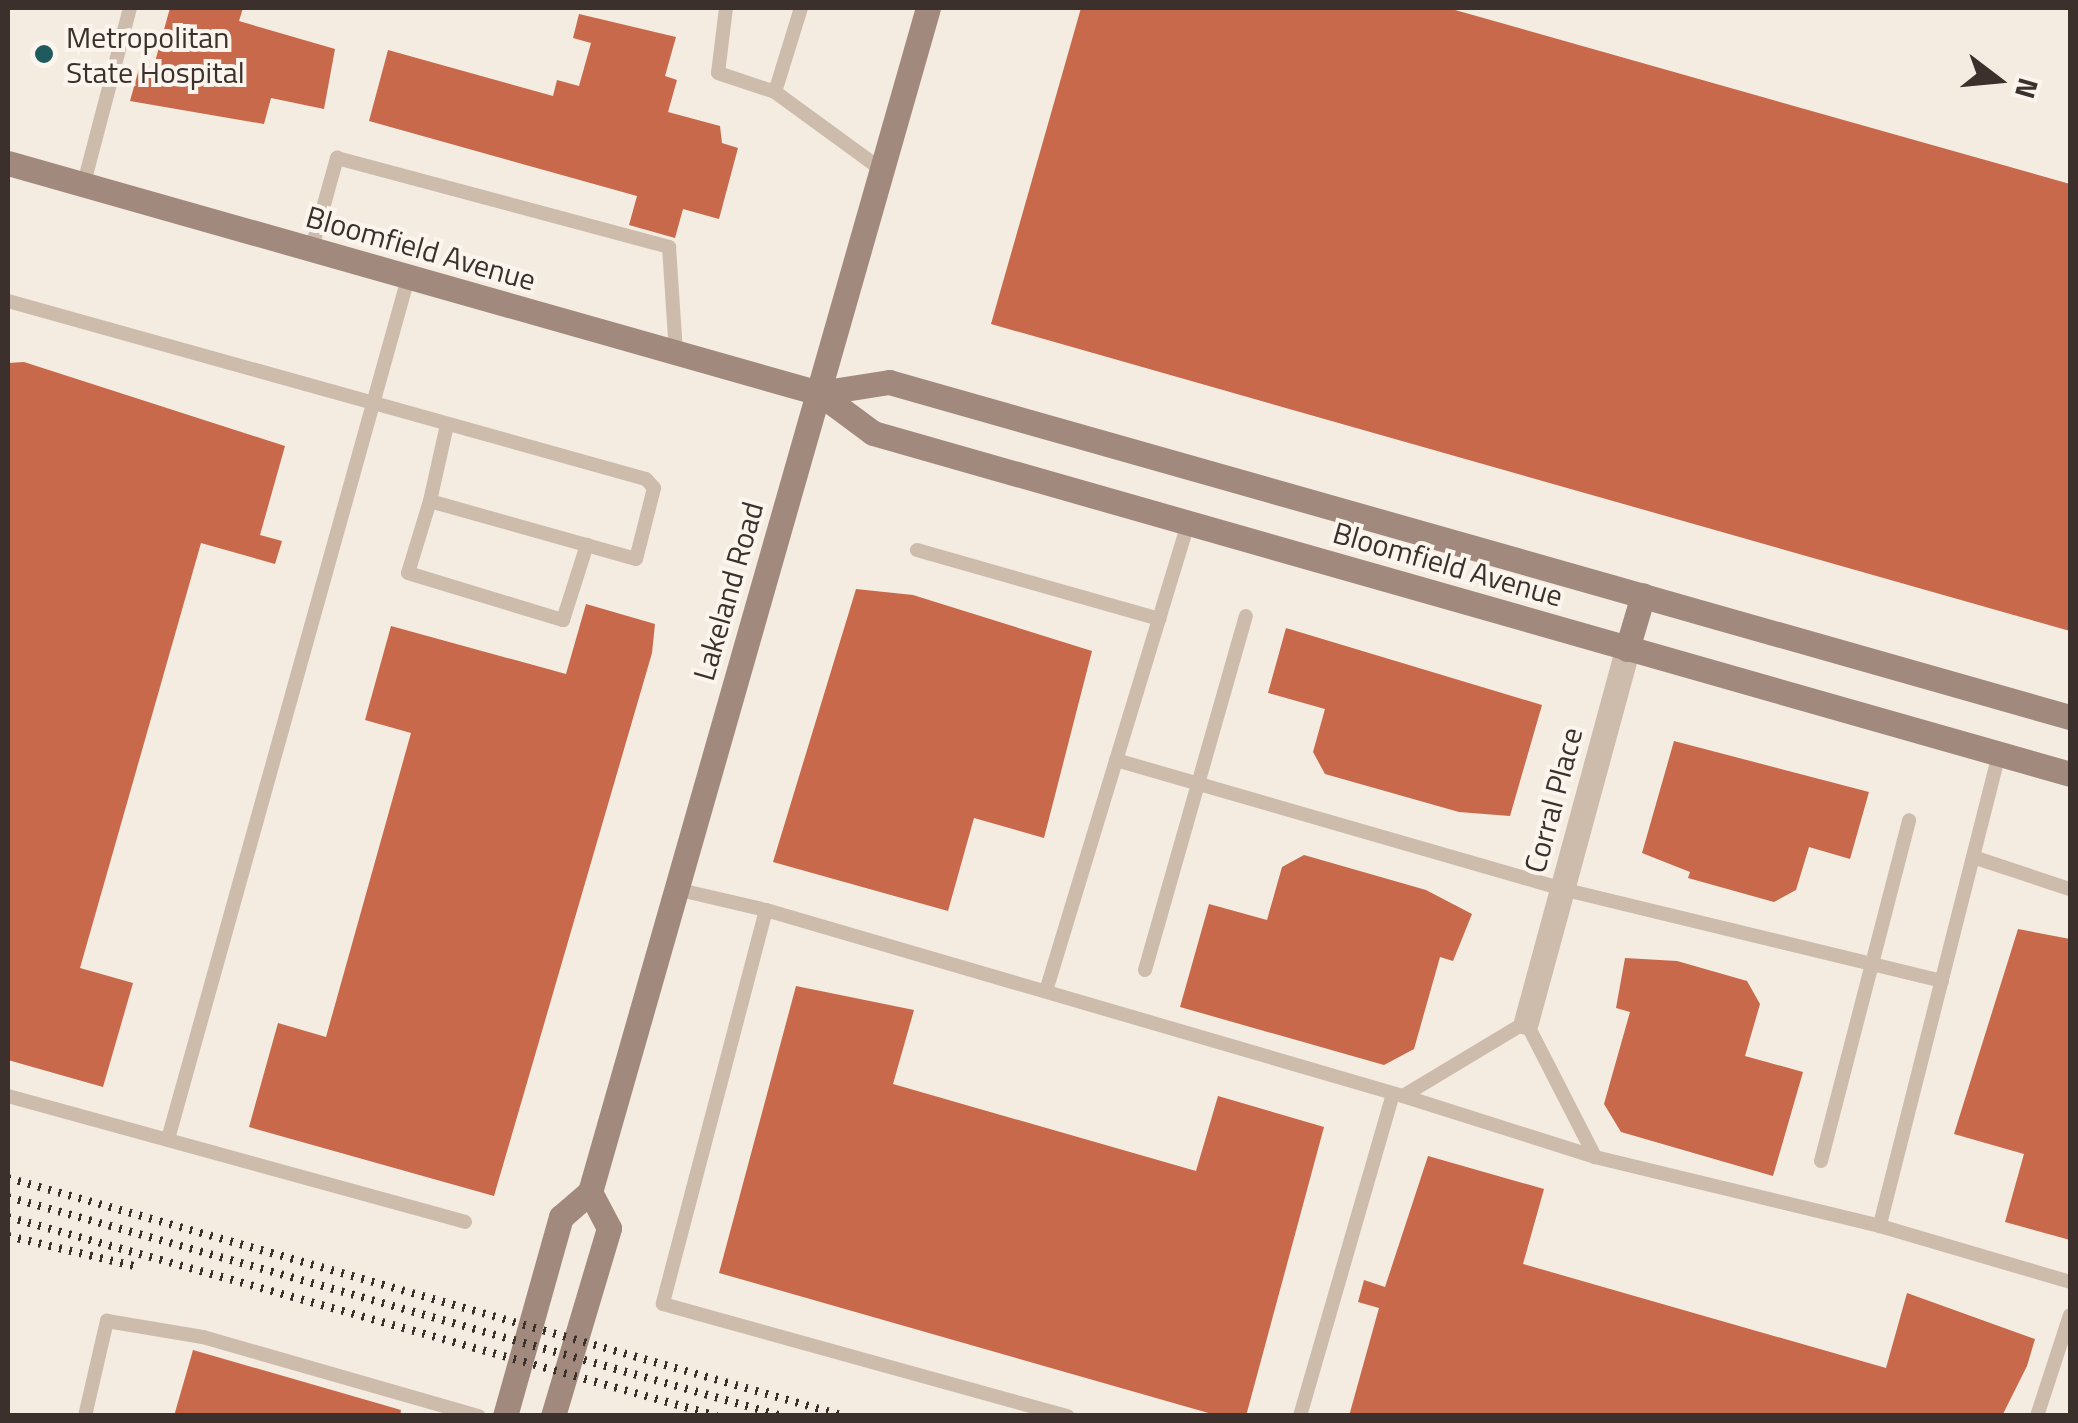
<!DOCTYPE html>
<style>
body{margin:0}
#map{position:relative;width:2078px;height:1423px;overflow:hidden;background:#f4ebe1;font-family:"Titillium Web",sans-serif}
div>[style]{position:absolute}
.building>*{inset:0;background:#c8694b}
.lane>*{height:14px;margin:-7px;padding:0 7px;transform-origin:7px;border-radius:7px;background:#cdbbac}
.street>*{height:25px;margin:-12.5px;padding:0 12.5px;transform-origin:12.5px;border-radius:12.5px;background:#cdbbac}
.secondary>*{height:25px;margin:-12.5px;padding:0 12.5px;transform-origin:12.5px;border-radius:12.5px;background:#a18a7d}
.rail>*{height:8px;margin-top:-4px;transform-origin:0;background:repeating-linear-gradient(90deg,#3b302b 0 2.5px,transparent 0 10.5px)}
.dots>*{width:28px;height:28px;translate:-50% -50%;box-sizing:border-box;border:5px solid #fbf5ee;border-radius:50%}
span{translate:-50% -50%;white-space:nowrap;text-align:center;line-height:1.15;-webkit-text-stroke:8px #fbf5ee;paint-order:stroke}
.poi-label{font-size:30px;color:#3b302b}
.left{translate:0 -50%;text-align:left}
.street-label{font-size:30px;color:#3b302b}
.frame{position:absolute;inset:0;border:10px solid #3b302b;pointer-events:none}
.north{position:absolute;left:1948px;top:30px;width:100px;height:100px;-webkit-text-stroke:8px #fbf5ee;paint-order:stroke;rotate:106deg;font-size:28px;font-weight:700;line-height:40px;text-align:center;color:#3b302b}
.north::after{content:'';display:block;margin:auto;width:35px;height:45px;background:#3b302b;clip-path:polygon(50% 0,100% 100%,50% 72%,0 100%)}
</style>
<div id="map">
<div class="building">
<div style="clip-path:polygon(170px 8px,243px 8px,239px 21px,335px 49px,324px 109px,271px 98px,264px 124px,130px 101px,140px 65px,153px 69px)"></div>
<div style="clip-path:polygon(1081px 8px,1448px 8px,2070px 184px,2070px 631px,991px 324px)"></div>
<div style="clip-path:polygon(579px 14px,676px 37px,665px 76px,677px 80px,668px 112px,720px 126px,722px 143px,738px 148px,719px 219px,683px 209px,675px 238px,629px 225px,637px 196px,369px 121px,388px 50px,553px 96px,557px 80px,579px 86px,591px 43px,573px 38px)"></div>
<div style="clip-path:polygon(24px 362px,285px 446px,260px 535px,282px 541px,275px 564px,201px 543px,80px 968px,133px 983px,103px 1087px,8px 1060px,8px 363px)"></div>
<div style="clip-path:polygon(856px 589px,913px 595px,1092px 651px,1044px 838px,974px 818px,948px 911px,773px 862px)"></div>
<div style="clip-path:polygon(586px 604px,655px 624px,652px 653px,494px 1196px,249px 1127px,278px 1023px,326px 1037px,411px 733px,365px 720px,391px 626px,566px 674px)"></div>
<div style="clip-path:polygon(1286px 628px,1542px 705px,1510px 816px,1459px 812px,1325px 774px,1313px 752px,1325px 709px,1268px 693px)"></div>
<div style="clip-path:polygon(1674px 741px,1869px 792px,1850px 859px,1809px 847px,1796px 890px,1774px 902px,1688px 878px,1690px 872px,1642px 853px)"></div>
<div style="clip-path:polygon(1304px 855px,1426px 890px,1472px 914px,1453px 961px,1440px 957px,1414px 1049px,1384px 1065px,1180px 1007px,1209px 904px,1267px 920px,1282px 867px)"></div>
<div style="clip-path:polygon(2018px 929px,2070px 939px,2070px 1240px,2005px 1222px,2024px 1154px,1954px 1134px)"></div>
<div style="clip-path:polygon(1625px 958px,1677px 961px,1747px 981px,1760px 1004px,1745px 1056px,1803px 1072px,1773px 1176px,1621px 1132px,1604px 1104px,1630px 1012px,1616px 1008px)"></div>
<div style="clip-path:polygon(796px 986px,914px 1010px,893px 1084px,1196px 1171px,1218px 1096px,1324px 1127px,1246px 1416px,1219px 1416px,719px 1273px)"></div>
<div style="clip-path:polygon(1428px 1156px,1544px 1189px,1523px 1264px,1886px 1368px,1907px 1293px,2035px 1339px,2027px 1366px,2002px 1416px,1349px 1416px,1379px 1308px,1358px 1302px,1364px 1280px,1385px 1287px)"></div>
<div style="clip-path:polygon(193px 1350px,401px 1410px,400px 1416px,174px 1416px)"></div>
</div>
<div class="lane">
<div style="left:726px;top:8px;width:65px;rotate:97deg"></div>
<div style="left:718px;top:73px;width:60px;rotate:18.4deg"></div>
<div style="left:775px;top:92px;width:132px;rotate:36.1deg"></div>
<div style="left:775px;top:92px;width:88px;rotate:-72.8deg"></div>
<div style="left:84px;top:183px;width:181px;rotate:-75.3deg"></div>
<div style="left:311px;top:251px;width:97px;rotate:-74.4deg"></div>
<div style="left:337px;top:158px;width:344px;rotate:15deg"></div>
<div style="left:669px;top:247px;width:106px;rotate:86.2deg"></div>
<div style="left:8px;top:301px;width:662px;rotate:15.59deg"></div>
<div style="left:646px;top:479px;width:12px;rotate:48deg"></div>
<div style="left:654px;top:488px;width:73px;rotate:104.2deg"></div>
<div style="left:636px;top:559px;width:214px;rotate:-164.3deg"></div>
<div style="left:430px;top:501px;width:78px;rotate:-77.4deg"></div>
<div style="left:430px;top:501px;width:75px;rotate:107deg"></div>
<div style="left:408px;top:573px;width:162px;rotate:16.9deg"></div>
<div style="left:563px;top:620px;width:79px;rotate:-72.3deg"></div>
<div style="left:917px;top:550px;width:252px;rotate:15.9deg"></div>
<div style="left:1999px;top:754px;width:487px;rotate:104.2deg"></div>
<div style="left:1880px;top:1226px;width:198px;rotate:16.4deg"></div>
<div style="left:1116px;top:760px;width:464px;rotate:16.1deg"></div>
<div style="left:1562px;top:889px;width:391px;rotate:13.6deg"></div>
<div style="left:1973px;top:857px;width:102px;rotate:18.3deg"></div>
<div style="left:680px;top:890px;width:88px;rotate:13.1deg"></div>
<div style="left:766px;top:910px;width:407px;rotate:104.7deg"></div>
<div style="left:663px;top:1304px;width:420px;rotate:15.5deg"></div>
<div style="left:766px;top:910px;width:664px;rotate:16.28deg"></div>
<div style="left:1403px;top:1096px;width:144px;rotate:-31deg"></div>
<div style="left:1526px;top:1022px;width:152px;rotate:62.9deg"></div>
<div style="left:1595px;top:1157px;width:293px;rotate:13.6deg"></div>
<div style="left:1145px;top:970px;width:368px;rotate:-74.1deg"></div>
<div style="left:1046px;top:991px;width:489px;rotate:-73.1deg"></div>
<div style="left:8px;top:1096px;width:474px;rotate:15.4deg"></div>
<div style="left:1403px;top:1096px;width:201px;rotate:17.6deg"></div>
<div style="left:168px;top:1139px;width:894px;rotate:-74.42deg"></div>
<div style="left:1821px;top:1161px;width:352px;rotate:-75.5deg"></div>
<div style="left:85px;top:1416px;width:98px;rotate:-77deg"></div>
<div style="left:107px;top:1321px;width:97px;rotate:9.5deg"></div>
<div style="left:203px;top:1337px;width:287px;rotate:16deg"></div>
<div style="left:1300px;top:1416px;width:335px;rotate:-73.9deg"></div>
<div style="left:2037px;top:1416px;width:106px;rotate:-71.9deg"></div>
</div>
<div class="street">
<div style="left:1526px;top:1022px;width:386px;rotate:-74.8deg"></div>
</div>
<div class="secondary">
<div style="left:8px;top:163px;width:843px;rotate:15.83deg"></div>
<div style="left:819px;top:393px;width:67px;rotate:36.5deg"></div>
<div style="left:873px;top:433px;width:1245px;rotate:15.9deg"></div>
<div style="left:819px;top:393px;width:71px;rotate:-8.9deg"></div>
<div style="left:889px;top:382px;width:1228px;rotate:15.84deg"></div>
<div style="left:1627px;top:649px;width:56px;rotate:-73.5deg"></div>
<div style="left:505px;top:1416px;width:207px;rotate:-74.3deg"></div>
<div style="left:561px;top:1217px;width:38px;rotate:-41deg"></div>
<div style="left:590px;top:1192px;width:1231px;rotate:-74.07deg"></div>
<div style="left:553px;top:1416px;width:196px;rotate:-73.4deg"></div>
<div style="left:609px;top:1228px;width:41px;rotate:-117.8deg"></div>
</div>
<div class="rail">
<div style="left:8px;top:1178px;width:869px;rotate:15.89deg"></div>
<div style="left:8px;top:1197px;width:804px;rotate:15.8deg"></div>
<div style="left:8px;top:1217px;width:736px;rotate:15.68deg"></div>
<div style="left:8px;top:1236px;width:130px;rotate:13.4deg"></div>
</div>
<div class="dots">
<div style="left:44px;top:54px;background:#1f5a5e"></div>
</div>
<div class="poi-label">
<span class="left" style="left:66px;top:54px">Metropolitan<br>State Hospital</span>
</div>
<div class="street-label">
<span style="left:421px;top:248px;rotate:16deg">Bloomfield Avenue</span>
<span style="left:1448px;top:564px;rotate:16deg">Bloomfield Avenue</span>
<span style="left:728px;top:591px;rotate:-74deg">Lakeland Road</span>
<span style="left:1553px;top:800px;rotate:-75deg">Corral Place</span>
</div>
<div class="frame"></div>
<div class="north">N</div>
</div>
